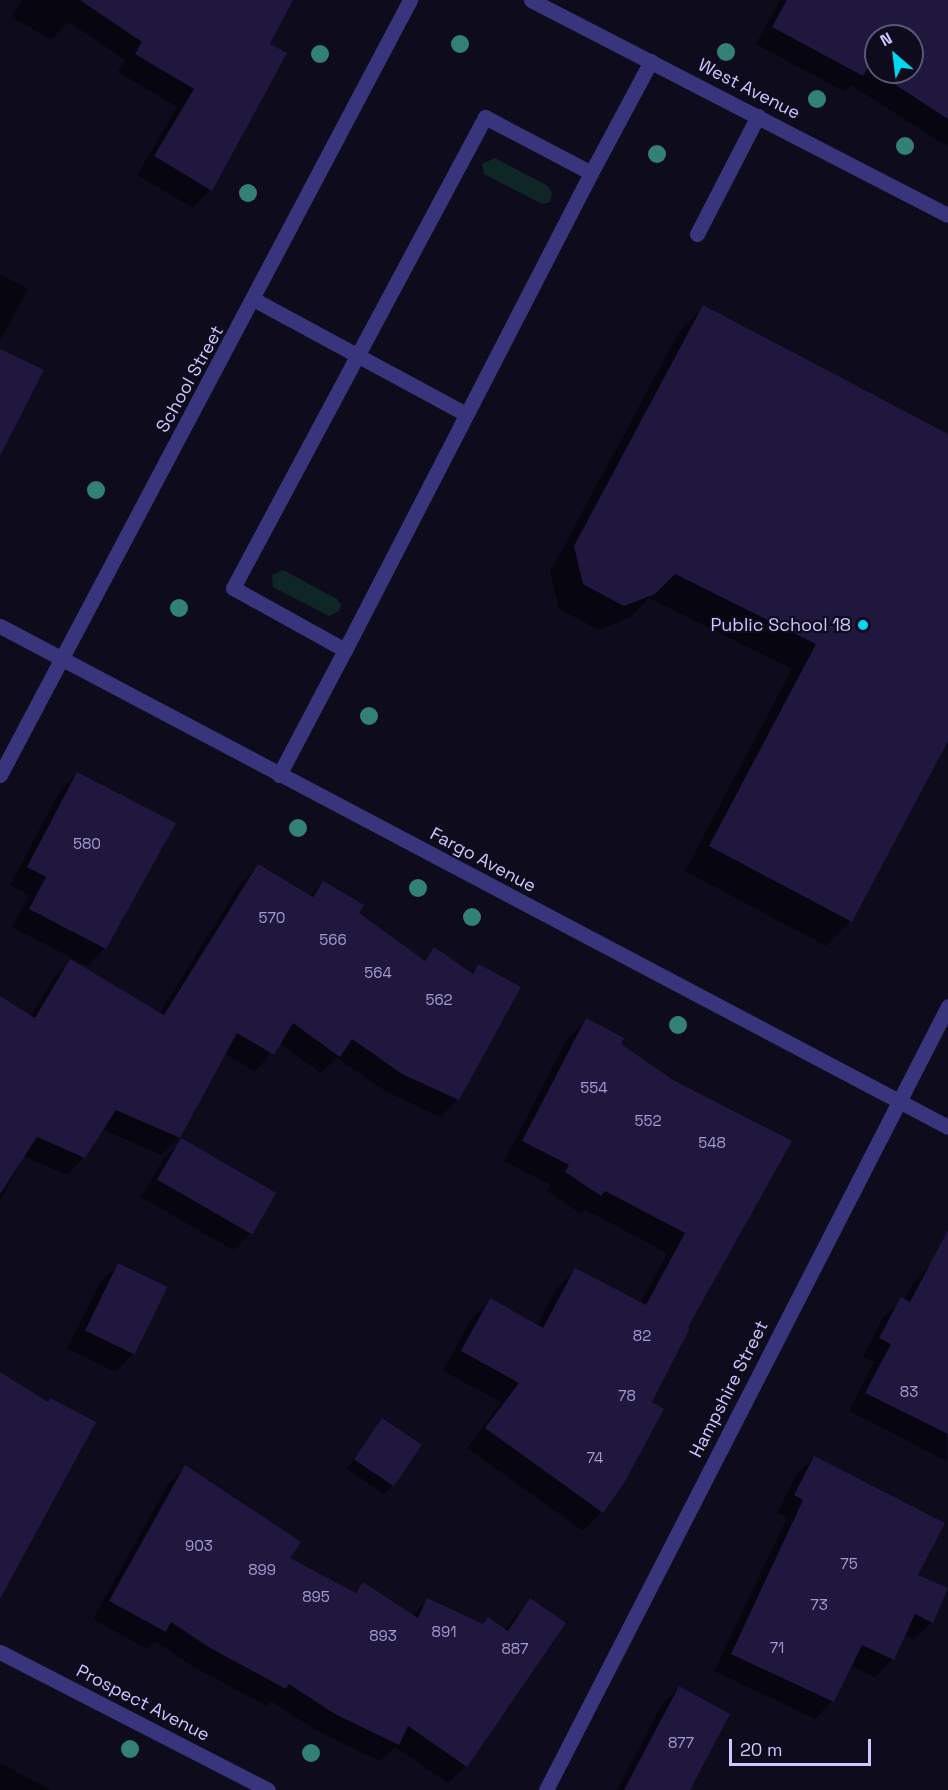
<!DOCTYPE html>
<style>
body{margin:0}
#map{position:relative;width:948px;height:1790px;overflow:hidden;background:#0e0b1d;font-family:"Space Grotesk",sans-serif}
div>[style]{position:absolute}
.green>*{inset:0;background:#0e2726}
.shadow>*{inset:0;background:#0007}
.building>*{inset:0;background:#1f173e;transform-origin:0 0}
.lane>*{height:15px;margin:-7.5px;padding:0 7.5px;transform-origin:7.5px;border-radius:7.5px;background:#38357d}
.street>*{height:15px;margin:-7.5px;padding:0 7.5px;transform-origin:7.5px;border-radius:7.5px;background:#38357d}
.trees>*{width:18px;height:18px;margin:-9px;border-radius:50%;background:#338076}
.dots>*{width:16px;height:16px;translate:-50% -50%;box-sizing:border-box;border:3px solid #0e0b1d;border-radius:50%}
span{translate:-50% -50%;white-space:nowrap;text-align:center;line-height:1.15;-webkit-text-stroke:4.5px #0e0b1d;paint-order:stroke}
.number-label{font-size:15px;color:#a29bcf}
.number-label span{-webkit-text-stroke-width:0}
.street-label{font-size:18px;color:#cec7ff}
.poi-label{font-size:18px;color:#cec7ff}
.right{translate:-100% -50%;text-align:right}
.north{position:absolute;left:864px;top:24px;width:60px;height:60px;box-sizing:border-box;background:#0e0b1d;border:2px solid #5b5677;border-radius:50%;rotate:332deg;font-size:16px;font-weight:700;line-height:24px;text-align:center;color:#cec7ff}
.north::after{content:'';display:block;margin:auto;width:21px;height:27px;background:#00d7f2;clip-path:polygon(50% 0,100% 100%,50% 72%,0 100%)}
.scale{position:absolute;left:729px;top:1739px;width:142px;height:27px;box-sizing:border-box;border:3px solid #cec7ff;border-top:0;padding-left:8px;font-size:18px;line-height:21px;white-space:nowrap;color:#cec7ff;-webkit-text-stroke:4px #0e0b1d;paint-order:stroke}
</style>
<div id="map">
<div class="green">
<div style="clip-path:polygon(495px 158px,548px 186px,552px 193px,550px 202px,542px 204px,484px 174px,482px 164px)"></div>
<div style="clip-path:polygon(283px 570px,337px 599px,341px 605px,339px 611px,329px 616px,273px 587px,272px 575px)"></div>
</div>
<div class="shadow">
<div style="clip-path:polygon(22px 0,291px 0,268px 45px,285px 54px,210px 190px,193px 208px,137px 175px,177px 107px,118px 72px,125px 60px,69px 22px,51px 40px,12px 17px)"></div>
<div style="clip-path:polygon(evenodd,780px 0,948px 0,948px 147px,851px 85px,845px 92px,756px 44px,780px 0,876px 36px,912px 36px,912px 72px,876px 72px,876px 36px)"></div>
<div style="clip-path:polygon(0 274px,28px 289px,0 341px)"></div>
<div style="clip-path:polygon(704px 307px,948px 436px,948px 738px,851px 921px,826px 946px,685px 871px,792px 669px,649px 598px,629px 618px,599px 630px,559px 609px,550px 572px,679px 332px)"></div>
<div style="clip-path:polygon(78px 773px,105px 948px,87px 966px,12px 927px,29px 895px,10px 885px,60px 791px)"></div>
<div style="clip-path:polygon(258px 866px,309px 897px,323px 883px,357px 914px,423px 961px,434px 949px,470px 974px,478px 965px,519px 987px,458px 1099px,440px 1117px,385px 1091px,337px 1058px,321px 1073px,279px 1043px,255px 1072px,224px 1053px,179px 1137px,161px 1155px,102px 1129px,84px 1157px,67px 1175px,24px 1156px,0 1201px,0 998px,30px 1017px,53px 979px,71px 961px,159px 1014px,241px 883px)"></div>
<div style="clip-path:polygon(586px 1020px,672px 1082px,790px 1141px,686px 1328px,602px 1512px,583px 1531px,467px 1448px,501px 1402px,443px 1371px,471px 1319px,490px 1300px,537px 1326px,556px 1289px,576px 1270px,640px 1304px,667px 1253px,586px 1210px,581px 1214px,547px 1191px,551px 1185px,504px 1161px,567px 1039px)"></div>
<div style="clip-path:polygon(182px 1140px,251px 1233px,233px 1250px,141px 1197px,164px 1158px)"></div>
<div style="clip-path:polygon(931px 1264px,948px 1273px,947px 1461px,849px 1411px,874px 1362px,863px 1356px,883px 1317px,904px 1300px,914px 1282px)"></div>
<div style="clip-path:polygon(118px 1265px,133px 1354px,115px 1372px,67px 1348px,100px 1282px)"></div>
<div style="clip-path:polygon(383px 1420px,393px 1485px,384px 1494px,347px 1469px)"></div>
<div style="clip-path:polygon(814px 1458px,916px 1575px,932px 1622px,914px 1640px,904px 1635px,893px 1659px,875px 1677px,850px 1665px,832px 1701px,815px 1719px,714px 1671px,787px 1518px,777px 1513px,796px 1475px)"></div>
<div style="clip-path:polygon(185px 1467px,288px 1559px,353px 1594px,363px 1584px,412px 1616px,428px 1600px,482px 1625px,504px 1630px,530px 1600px,466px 1766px,448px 1783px,395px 1747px,380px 1761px,317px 1731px,271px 1701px,267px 1706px,192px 1666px,155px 1641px,147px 1649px,93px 1619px,168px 1484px)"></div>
<div style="clip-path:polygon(679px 1688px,688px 1790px,617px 1790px,661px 1706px)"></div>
<div style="clip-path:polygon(0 1763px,51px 1790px,0 1790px)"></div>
</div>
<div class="building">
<div style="clip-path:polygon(80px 0,293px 0,270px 44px,287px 53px,212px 191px,154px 156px,194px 89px,135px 54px,142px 42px)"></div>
<div style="clip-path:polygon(evenodd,787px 0,948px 0,948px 119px,868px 67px,863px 76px,772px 27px,787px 0,876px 36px,912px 36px,912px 72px,876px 72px,876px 36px)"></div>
<div style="clip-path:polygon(703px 305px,948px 434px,948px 741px,852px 922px,709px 846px,816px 644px,675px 574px,655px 594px,624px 606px,583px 584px,574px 546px)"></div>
<div style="clip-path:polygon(0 349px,44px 370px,0 456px)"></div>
<div style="clip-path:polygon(77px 772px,176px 823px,106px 949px,29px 909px,46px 877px,27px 867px)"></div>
<div style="clip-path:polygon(258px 864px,313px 897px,323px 881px,364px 905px,359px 913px,425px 961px,434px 947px,473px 974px,478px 964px,521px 987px,459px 1100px,402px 1074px,352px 1039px,340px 1057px,293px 1023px,274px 1055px,237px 1033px,180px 1138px,116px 1110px,85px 1158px,37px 1137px,0 1194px,0 996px,35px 1018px,70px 959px,164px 1015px)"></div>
<div style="clip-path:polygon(586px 1018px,624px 1038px,621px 1044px,673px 1080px,792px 1141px,688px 1327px,690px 1328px,652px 1402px,664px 1409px,624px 1483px,603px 1513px,485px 1428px,519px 1383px,461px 1351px,490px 1298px,543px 1328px,575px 1268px,646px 1305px,685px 1233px,605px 1191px,601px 1196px,565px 1172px,569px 1165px,522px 1141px)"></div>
<div style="left:181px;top:1138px;width:110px;height:48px;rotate:30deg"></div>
<div style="clip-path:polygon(948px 1230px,948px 1434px,865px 1393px,891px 1344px,879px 1338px,901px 1297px,910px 1302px)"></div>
<div style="left:118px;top:1263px;width:55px;height:75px;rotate:26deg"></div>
<div style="clip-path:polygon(0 1372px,48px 1402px,50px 1398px,96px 1422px,0 1599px)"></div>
<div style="left:382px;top:1418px;width:48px;height:50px;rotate:34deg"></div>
<div style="clip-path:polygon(814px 1456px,945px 1523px,918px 1575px,948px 1588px,933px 1623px,915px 1614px,894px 1660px,862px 1645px,834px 1702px,731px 1654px,803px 1500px,794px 1495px)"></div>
<div style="clip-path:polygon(185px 1465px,301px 1542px,290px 1558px,356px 1593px,363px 1582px,418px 1618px,427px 1598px,483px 1624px,488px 1617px,508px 1631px,530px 1598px,566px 1623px,467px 1767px,408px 1726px,399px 1745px,335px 1714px,289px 1684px,286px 1689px,210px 1648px,171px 1622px,166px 1632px,109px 1601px)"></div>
<div style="clip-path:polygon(679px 1686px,730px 1714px,690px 1790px,624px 1790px)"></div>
</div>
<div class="lane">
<div style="left:485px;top:117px;width:120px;rotate:27.8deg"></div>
<div style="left:591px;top:173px;width:537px;rotate:117.28deg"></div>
<div style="left:345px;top:650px;width:128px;rotate:-151deg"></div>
<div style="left:233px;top:588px;width:534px;rotate:-61.85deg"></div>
<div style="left:591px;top:173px;width:127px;rotate:-61.8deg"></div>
<div style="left:697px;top:234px;width:133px;rotate:-62.7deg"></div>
<div style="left:255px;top:300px;width:240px;rotate:28.4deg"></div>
<div style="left:279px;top:775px;width:141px;rotate:-62.2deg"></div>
</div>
<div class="street">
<div style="left:531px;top:0;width:469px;rotate:27.3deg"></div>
<div style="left:0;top:626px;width:1072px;rotate:27.86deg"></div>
<div style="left:0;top:775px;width:877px;rotate:-62.12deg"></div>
<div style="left:0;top:1652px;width:301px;rotate:27.2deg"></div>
<div style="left:546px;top:1790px;width:881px;rotate:-62.85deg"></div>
</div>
<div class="trees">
<div style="left:460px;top:44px"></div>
<div style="left:726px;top:52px"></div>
<div style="left:320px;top:54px"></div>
<div style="left:817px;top:99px"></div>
<div style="left:905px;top:146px"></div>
<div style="left:657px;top:154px"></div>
<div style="left:248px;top:193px"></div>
<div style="left:96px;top:490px"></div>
<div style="left:179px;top:608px"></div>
<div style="left:369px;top:716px"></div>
<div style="left:298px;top:828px"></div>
<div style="left:418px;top:888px"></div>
<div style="left:472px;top:917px"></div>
<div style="left:678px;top:1025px"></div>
<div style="left:130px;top:1749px"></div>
<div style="left:311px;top:1753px"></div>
</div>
<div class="dots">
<div style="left:863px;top:625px;background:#00d7f2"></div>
</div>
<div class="number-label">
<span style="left:87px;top:844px">580</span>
<span style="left:272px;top:918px">570</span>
<span style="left:333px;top:940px">566</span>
<span style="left:378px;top:973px">564</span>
<span style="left:439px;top:1000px">562</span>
<span style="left:594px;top:1088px">554</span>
<span style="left:648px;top:1121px">552</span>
<span style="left:712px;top:1143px">548</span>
<span style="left:642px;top:1336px">82</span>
<span style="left:909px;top:1392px">83</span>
<span style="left:627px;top:1396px">78</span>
<span style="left:595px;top:1458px">74</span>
<span style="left:199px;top:1546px">903</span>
<span style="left:849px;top:1564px">75</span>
<span style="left:262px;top:1570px">899</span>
<span style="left:316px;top:1597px">895</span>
<span style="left:819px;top:1605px">73</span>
<span style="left:444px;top:1632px">891</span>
<span style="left:383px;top:1636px">893</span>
<span style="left:777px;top:1648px">71</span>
<span style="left:515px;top:1649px">887</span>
<span style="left:681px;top:1743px">877</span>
</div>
<div class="street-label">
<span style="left:749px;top:89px;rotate:27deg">West Avenue</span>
<span style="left:190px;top:379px;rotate:-61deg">School Street</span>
<span style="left:483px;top:860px;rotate:28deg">Fargo Avenue</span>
<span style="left:729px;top:1389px;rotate:-63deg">Hampshire Street</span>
<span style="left:143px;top:1703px;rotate:27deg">Prospect Avenue</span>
</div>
<div class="poi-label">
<span class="right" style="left:851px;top:625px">Public School 18</span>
</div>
<div class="north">N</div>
<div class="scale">20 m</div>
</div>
